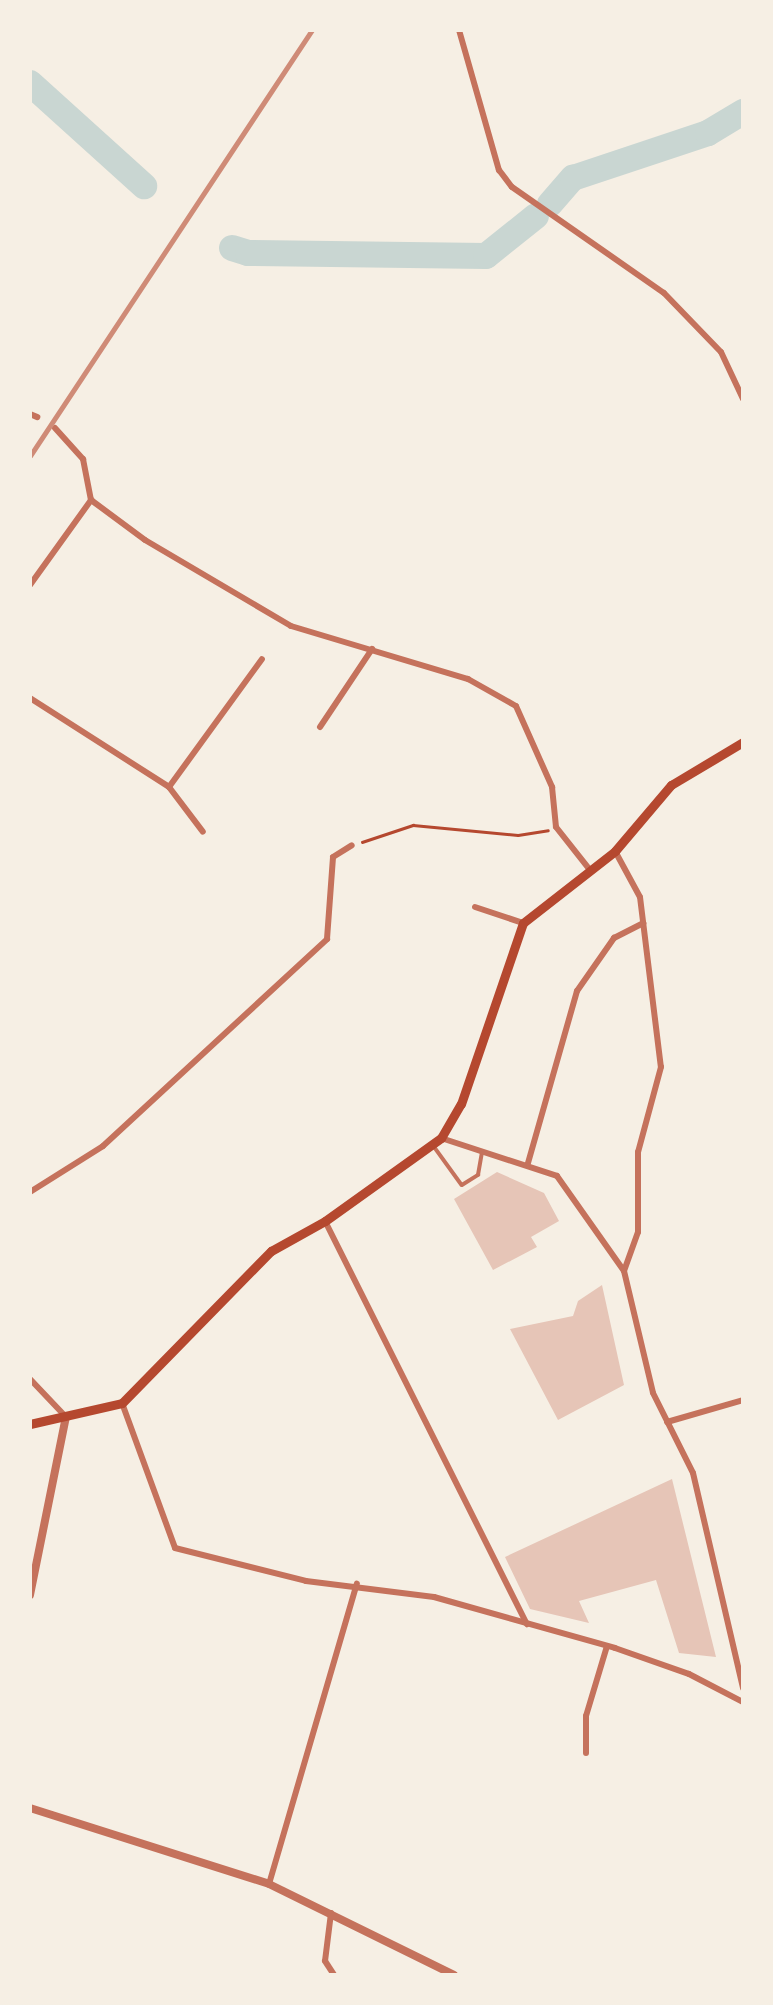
<!DOCTYPE html>
<style>
body{margin:0}
#map{position:relative;width:773px;height:2005px;overflow:hidden;background:#f6efe4;font-family:Manrope,sans-serif}
div>[style]{position:absolute}
.river>*{height:26px;margin:-13px;padding:0 13px;transform-origin:13px;border-radius:13px;background:#c9d6d2}
.building>*{inset:0;background:#e6c5b7}
.path>*{height:2.5px;margin:-1.25px;padding:0 1.25px;transform-origin:1.25px;border-radius:1.25px;background:#b5482f}
.service>*{height:3.5px;margin:-1.75px;padding:0 1.75px;transform-origin:1.75px;border-radius:1.75px;background:#c5725c}
.minor>*{height:6px;margin:-3px;padding:0 3px;transform-origin:3px;border-radius:3px;background:#c5725c}
.tertiary>*{height:8px;margin:-4px;padding:0 4px;transform-origin:4px;border-radius:4px;background:#c5725c}
.secondary>*{height:9px;margin:-4.5px;padding:0 4.5px;transform-origin:4.5px;border-radius:4.5px;background:#b5482f}
.rail>*{height:4.5px;margin:-2.25px;padding:0 2.25px;transform-origin:2.25px;border-radius:2.25px;background:#cf8b77}
span{translate:-50% -50%;white-space:nowrap;text-align:center;line-height:1.15;-webkit-text-stroke:7px #f6efe4;paint-order:stroke}
.frame{position:absolute;inset:0;border:32px solid #f6efe4;pointer-events:none}
</style>
<div id="map">
<div class="river">
<div style="left:30px;top:83px;width:154px;rotate:42.1deg"></div>
<div style="left:550px;top:204px;width:35px;rotate:-49deg"></div>
<div style="left:573px;top:178px;width:142px;rotate:-18.4deg"></div>
<div style="left:708px;top:133px;width:41px;rotate:-31deg"></div>
<div style="left:232px;top:248px;width:17px;rotate:17deg"></div>
<div style="left:248px;top:253px;width:238px;rotate:0.7deg"></div>
<div style="left:486px;top:256px;width:64px;rotate:-38.7deg"></div>
</div>
<div class="building">
<div style="clip-path:polygon(497px 1172px,544px 1193px,559px 1221px,531px 1237px,537px 1247px,493px 1270px,454px 1199px)"></div>
<div style="clip-path:polygon(602px 1285px,624px 1385px,558px 1420px,510px 1329px,573px 1316px,578px 1301px)"></div>
<div style="clip-path:polygon(672px 1479px,716px 1657px,679px 1653px,656px 1580px,579px 1601px,589px 1623px,530px 1609px,505px 1557px)"></div>
</div>
<div class="path">
<div style="left:362px;top:842px;width:54px;rotate:-18.4deg"></div>
<div style="left:413px;top:825px;width:105px;rotate:5.4deg"></div>
<div style="left:518px;top:835px;width:30px;rotate:-9deg"></div>
</div>
<div class="service">
<div style="left:433px;top:1145px;width:49px;rotate:54.1deg"></div>
<div style="left:462px;top:1185px;width:19px;rotate:-32deg"></div>
<div style="left:478px;top:1175px;width:22px;rotate:-80deg"></div>
</div>
<div class="minor">
<div style="left:459px;top:30px;width:146px;rotate:74.1deg"></div>
<div style="left:499px;top:170px;width:21px;rotate:53deg"></div>
<div style="left:512px;top:187px;width:185px;rotate:34.9deg"></div>
<div style="left:664px;top:293px;width:82px;rotate:46deg"></div>
<div style="left:721px;top:352px;width:52px;rotate:64.9deg"></div>
<div style="left:30px;top:414px;width:8px;rotate:23deg"></div>
<div style="left:55px;top:428px;width:42px;rotate:47.9deg"></div>
<div style="left:83px;top:459px;width:42px;rotate:79deg"></div>
<div style="left:91px;top:500px;width:67px;rotate:36.5deg"></div>
<div style="left:145px;top:540px;width:169px;rotate:30.5deg"></div>
<div style="left:291px;top:626px;width:185px;rotate:16.7deg"></div>
<div style="left:468px;top:679px;width:55px;rotate:29.4deg"></div>
<div style="left:516px;top:706px;width:89px;rotate:66deg"></div>
<div style="left:552px;top:787px;width:40px;rotate:84.3deg"></div>
<div style="left:556px;top:827px;width:55px;rotate:51.7deg"></div>
<div style="left:30px;top:585px;width:105px;rotate:-54.3deg"></div>
<div style="left:30px;top:698px;width:165px;rotate:32.6deg"></div>
<div style="left:169px;top:787px;width:56px;rotate:52.9deg"></div>
<div style="left:320px;top:727px;width:94px;rotate:-56.3deg"></div>
<div style="left:169px;top:787px;width:158px;rotate:-54deg"></div>
<div style="left:615px;top:851px;width:52px;rotate:61.5deg"></div>
<div style="left:640px;top:897px;width:171px;rotate:83deg"></div>
<div style="left:661px;top:1067px;width:88px;rotate:105.1deg"></div>
<div style="left:638px;top:1152px;width:80px;rotate:90deg"></div>
<div style="left:638px;top:1232px;width:41px;rotate:109.7deg"></div>
<div style="left:624px;top:1271px;width:125px;rotate:76.6deg"></div>
<div style="left:653px;top:1393px;width:89px;rotate:63.4deg"></div>
<div style="left:693px;top:1473px;width:221px;rotate:76.9deg"></div>
<div style="left:475px;top:907px;width:51px;rotate:18.4deg"></div>
<div style="left:441px;top:1138px;width:122px;rotate:18.1deg"></div>
<div style="left:557px;top:1176px;width:116px;rotate:54.8deg"></div>
<div style="left:528px;top:1163px;width:179px;rotate:-74.1deg"></div>
<div style="left:577px;top:991px;width:65px;rotate:-55.1deg"></div>
<div style="left:614px;top:938px;width:33px;rotate:-27deg"></div>
<div style="left:30px;top:1192px;width:86px;rotate:-32.2deg"></div>
<div style="left:103px;top:1146px;width:305px;rotate:-42.7deg"></div>
<div style="left:327px;top:939px;width:82px;rotate:-85.8deg"></div>
<div style="left:333px;top:857px;width:22px;rotate:-32deg"></div>
<div style="left:325px;top:1221px;width:451px;rotate:63.4deg"></div>
<div style="left:30px;top:1379px;width:52px;rotate:46.5deg"></div>
<div style="left:122px;top:1403px;width:154px;rotate:69.9deg"></div>
<div style="left:175px;top:1548px;width:135px;rotate:14.1deg"></div>
<div style="left:306px;top:1581px;width:129px;rotate:7.1deg"></div>
<div style="left:434px;top:1597px;width:188px;rotate:15.7deg"></div>
<div style="left:615px;top:1648px;width:78px;rotate:19.4deg"></div>
<div style="left:689px;top:1674px;width:61px;rotate:27.4deg"></div>
<div style="left:667px;top:1422px;width:79px;rotate:-16.1deg"></div>
<div style="left:586px;top:1753px;width:37px;rotate:-90deg"></div>
<div style="left:586px;top:1716px;width:73px;rotate:-73.3deg"></div>
<div style="left:269px;top:1884px;width:313px;rotate:-73.7deg"></div>
<div style="left:331px;top:1913px;width:48px;rotate:97.1deg"></div>
<div style="left:325px;top:1961px;width:17px;rotate:57deg"></div>
</div>
<div class="tertiary">
<div style="left:30px;top:1595px;width:182px;rotate:-78.6deg"></div>
<div style="left:30px;top:1808px;width:251px;rotate:17.6deg"></div>
<div style="left:269px;top:1884px;width:206px;rotate:26.2deg"></div>
</div>
<div class="secondary">
<div style="left:30px;top:1424px;width:94px;rotate:-12.9deg"></div>
<div style="left:122px;top:1403px;width:213px;rotate:-45.6deg"></div>
<div style="left:271px;top:1251px;width:62px;rotate:-29.1deg"></div>
<div style="left:325px;top:1221px;width:143px;rotate:-35.6deg"></div>
<div style="left:441px;top:1138px;width:39px;rotate:-60deg"></div>
<div style="left:461px;top:1104px;width:191px;rotate:-71.1deg"></div>
<div style="left:523px;top:923px;width:117px;rotate:-38deg"></div>
<div style="left:615px;top:851px;width:87px;rotate:-49.7deg"></div>
<div style="left:671px;top:785px;width:84px;rotate:-30.8deg"></div>
</div>
<div class="rail">
<div style="left:30px;top:456px;width:511px;rotate:-56.5deg"></div>
</div>
<div class="frame"></div>
</div>
